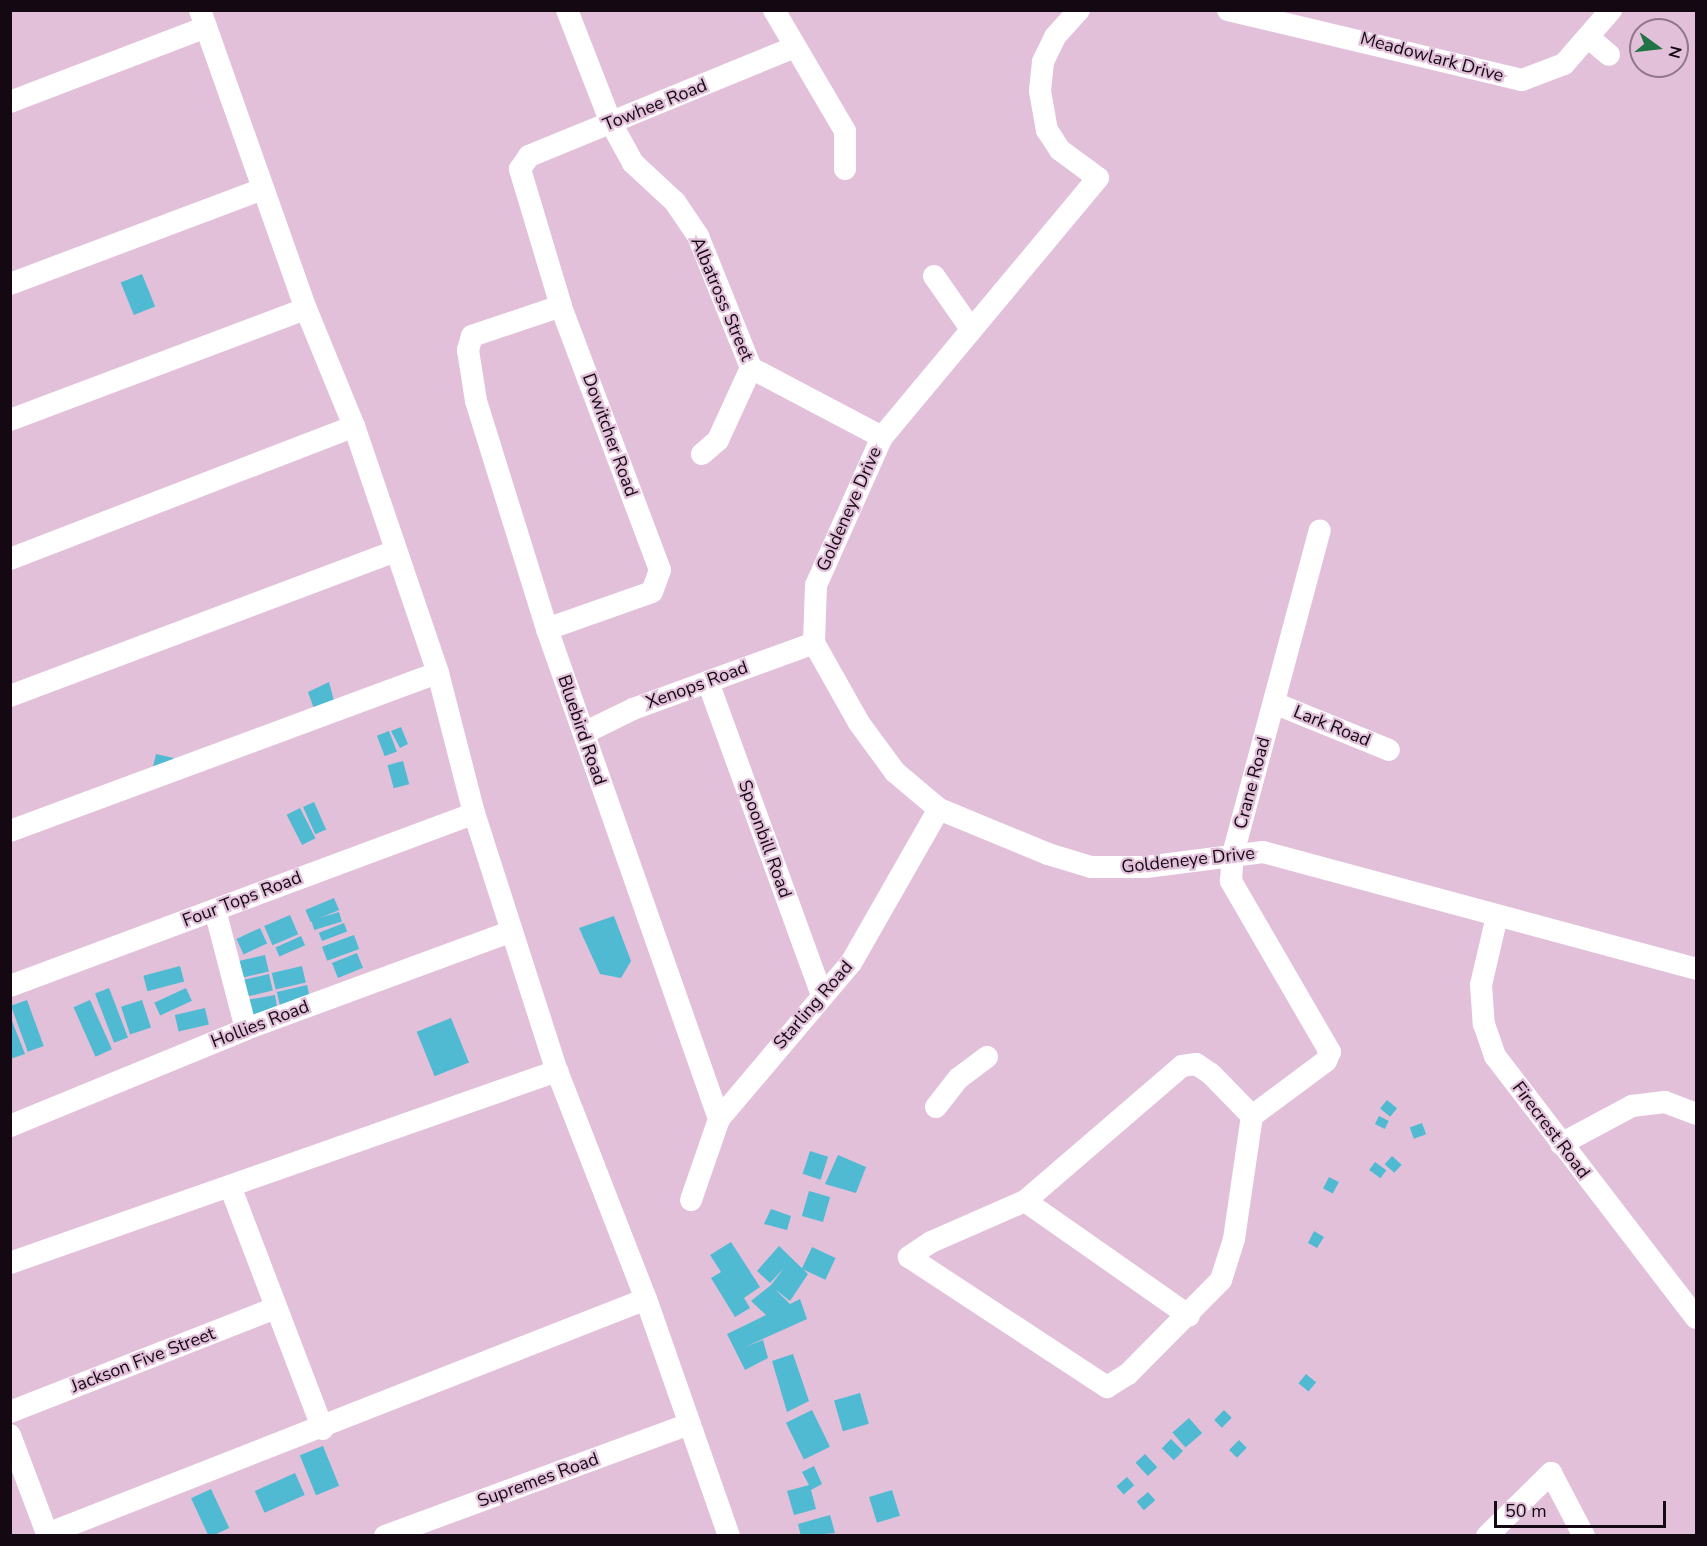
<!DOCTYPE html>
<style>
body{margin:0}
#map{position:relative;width:1707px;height:1546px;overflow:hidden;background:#e2c0da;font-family:"Nunito Sans",sans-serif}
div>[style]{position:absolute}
.building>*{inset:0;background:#4fbad2;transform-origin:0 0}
.minor>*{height:22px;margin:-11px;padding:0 11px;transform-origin:11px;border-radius:11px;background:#fff}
span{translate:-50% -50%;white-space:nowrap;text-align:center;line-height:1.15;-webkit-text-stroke:4.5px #e2c0da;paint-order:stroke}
.street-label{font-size:18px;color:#140912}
.frame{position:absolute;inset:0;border:12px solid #140912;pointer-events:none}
.north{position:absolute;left:1629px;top:18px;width:60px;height:60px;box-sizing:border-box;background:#e2c0da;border:2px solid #90778a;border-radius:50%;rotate:105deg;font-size:16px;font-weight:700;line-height:24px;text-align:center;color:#140912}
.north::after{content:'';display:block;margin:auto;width:21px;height:27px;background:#1f7345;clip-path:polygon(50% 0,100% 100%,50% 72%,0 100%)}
.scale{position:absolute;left:1494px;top:1501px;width:172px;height:27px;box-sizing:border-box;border:3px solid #140912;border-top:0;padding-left:8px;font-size:18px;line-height:21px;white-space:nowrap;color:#140912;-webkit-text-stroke:4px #e2c0da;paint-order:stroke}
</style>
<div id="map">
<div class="building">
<div style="left:142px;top:274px;width:35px;height:23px;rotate:68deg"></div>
<div style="clip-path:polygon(329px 682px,337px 712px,318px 720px,308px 692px)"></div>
<div style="clip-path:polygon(401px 727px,408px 744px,400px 748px,391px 731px)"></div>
<div style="left:389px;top:731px;width:22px;height:13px;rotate:69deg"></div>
<div style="left:156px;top:754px;width:18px;height:17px;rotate:13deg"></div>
<div style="left:403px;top:761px;width:24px;height:16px;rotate:75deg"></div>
<div style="left:314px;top:802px;width:30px;height:12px;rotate:66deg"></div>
<div style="left:300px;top:808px;width:34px;height:15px;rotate:63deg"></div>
<div style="left:334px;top:898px;width:13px;height:31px;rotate:67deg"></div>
<div style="left:339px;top:912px;width:10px;height:29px;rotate:73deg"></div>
<div style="left:290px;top:915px;width:21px;height:28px;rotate:67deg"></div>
<div style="clip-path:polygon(614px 916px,631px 961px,621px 978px,600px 974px,579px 928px)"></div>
<div style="left:344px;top:923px;width:9px;height:27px;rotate:69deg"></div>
<div style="left:260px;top:928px;width:17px;height:26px;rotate:65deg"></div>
<div style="left:354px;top:935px;width:15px;height:34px;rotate:70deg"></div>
<div style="left:301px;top:936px;width:10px;height:28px;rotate:66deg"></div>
<div style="left:357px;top:953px;width:16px;height:27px;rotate:68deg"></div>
<div style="left:265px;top:955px;width:17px;height:30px;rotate:77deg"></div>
<div style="left:180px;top:966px;width:16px;height:38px;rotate:75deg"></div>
<div style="left:302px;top:966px;width:17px;height:31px;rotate:77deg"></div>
<div style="left:269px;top:974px;width:17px;height:31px;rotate:77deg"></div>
<div style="left:307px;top:985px;width:17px;height:31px;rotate:77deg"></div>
<div style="left:109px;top:988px;width:53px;height:15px;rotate:69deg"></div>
<div style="left:186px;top:988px;width:14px;height:35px;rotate:65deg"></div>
<div style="left:275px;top:995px;width:17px;height:32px;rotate:80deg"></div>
<div style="left:27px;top:1000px;width:49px;height:17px;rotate:70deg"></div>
<div style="left:90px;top:1000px;width:54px;height:18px;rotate:66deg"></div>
<div style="left:142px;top:1000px;width:29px;height:22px;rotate:72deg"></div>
<div style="left:205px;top:1008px;width:17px;height:31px;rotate:77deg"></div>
<div style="clip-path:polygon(10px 1016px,25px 1054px,10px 1059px)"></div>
<div style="left:451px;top:1018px;width:48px;height:37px;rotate:68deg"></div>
<div style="left:1387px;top:1100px;width:13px;height:11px;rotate:39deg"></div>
<div style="left:1379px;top:1116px;width:11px;height:9px;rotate:27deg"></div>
<div style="left:1422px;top:1123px;width:12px;height:13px;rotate:70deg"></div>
<div style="left:810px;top:1151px;width:19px;height:24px;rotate:18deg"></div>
<div style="clip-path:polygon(838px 1155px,866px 1167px,856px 1193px,825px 1184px)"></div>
<div style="left:1392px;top:1156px;width:13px;height:11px;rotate:42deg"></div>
<div style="left:1375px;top:1162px;width:14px;height:10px;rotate:36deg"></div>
<div style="left:1329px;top:1177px;width:11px;height:13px;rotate:27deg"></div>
<div style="left:809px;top:1191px;width:22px;height:26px;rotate:16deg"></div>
<div style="clip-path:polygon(771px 1209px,791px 1216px,787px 1230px,764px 1224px)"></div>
<div style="clip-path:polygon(1314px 1231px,1324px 1237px,1317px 1248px,1308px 1243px)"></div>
<div style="clip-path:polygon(731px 1242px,760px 1287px,744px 1298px,750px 1308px,735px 1317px,711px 1278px,721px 1272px,710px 1255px)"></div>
<div style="clip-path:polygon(779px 1246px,808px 1274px,790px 1301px,775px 1289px,790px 1304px,800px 1299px,807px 1319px,745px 1347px,763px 1340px,768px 1358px,745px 1370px,727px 1334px,766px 1315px,751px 1301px,771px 1285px,784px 1268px,770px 1283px,757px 1271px)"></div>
<div style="left:812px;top:1247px;width:26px;height:24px;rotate:25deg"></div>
<div style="clip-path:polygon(793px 1354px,809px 1401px,787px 1412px,772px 1361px)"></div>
<div style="left:1306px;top:1374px;width:13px;height:12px;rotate:39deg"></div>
<div style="left:860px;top:1393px;width:32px;height:27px;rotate:74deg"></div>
<div style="left:812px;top:1410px;width:41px;height:29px;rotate:64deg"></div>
<div style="left:1224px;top:1410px;width:11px;height:14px;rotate:45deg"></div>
<div style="left:1189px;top:1418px;width:20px;height:22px;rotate:49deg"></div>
<div style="left:1171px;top:1439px;width:17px;height:13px;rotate:45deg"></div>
<div style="left:1239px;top:1440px;width:11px;height:14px;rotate:45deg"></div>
<div style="left:323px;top:1446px;width:43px;height:25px;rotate:68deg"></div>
<div style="left:1145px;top:1454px;width:18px;height:13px;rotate:47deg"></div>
<div style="clip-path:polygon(814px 1466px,822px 1484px,811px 1490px,816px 1509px,794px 1515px,787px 1491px,809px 1485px,802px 1472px)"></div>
<div style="left:295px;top:1473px;width:24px;height:44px;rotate:66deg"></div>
<div style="left:1127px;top:1477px;width:11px;height:14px;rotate:49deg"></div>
<div style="left:211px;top:1489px;width:43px;height:22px;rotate:65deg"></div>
<div style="left:892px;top:1490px;width:27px;height:24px;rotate:73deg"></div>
<div style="left:1148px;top:1492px;width:11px;height:15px;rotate:49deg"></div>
<div style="clip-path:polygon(830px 1515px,835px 1533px,801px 1536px,798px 1524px)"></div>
</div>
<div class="minor">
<div style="left:200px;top:10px;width:317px;rotate:70.5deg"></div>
<div style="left:306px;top:309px;width:126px;rotate:67.7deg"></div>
<div style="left:354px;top:426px;width:261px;rotate:71.2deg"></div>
<div style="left:438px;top:673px;width:145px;rotate:75.6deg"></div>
<div style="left:474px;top:813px;width:271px;rotate:72.2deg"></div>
<div style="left:557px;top:1071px;width:245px;rotate:68.7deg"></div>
<div style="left:646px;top:1299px;width:251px;rotate:70.7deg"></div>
<div style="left:567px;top:10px;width:121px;rotate:68.7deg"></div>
<div style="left:611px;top:123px;width:46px;rotate:61.2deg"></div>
<div style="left:633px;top:163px;width:57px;rotate:42.9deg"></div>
<div style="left:675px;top:202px;width:41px;rotate:55.9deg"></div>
<div style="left:698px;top:236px;width:142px;rotate:68.1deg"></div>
<div style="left:751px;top:368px;width:148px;rotate:27.8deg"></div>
<div style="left:774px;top:10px;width:140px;rotate:59.6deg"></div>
<div style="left:845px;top:131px;width:38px;rotate:90deg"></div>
<div style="left:1079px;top:10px;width:36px;rotate:132deg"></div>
<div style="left:1055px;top:37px;width:28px;rotate:116deg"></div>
<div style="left:1043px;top:62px;width:29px;rotate:96deg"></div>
<div style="left:1040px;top:91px;width:40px;rotate:80deg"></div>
<div style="left:1047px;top:130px;width:24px;rotate:57deg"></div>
<div style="left:1060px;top:150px;width:47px;rotate:36.4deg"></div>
<div style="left:1098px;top:178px;width:337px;rotate:129.8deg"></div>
<div style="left:882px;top:437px;width:162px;rotate:114deg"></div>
<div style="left:816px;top:585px;width:58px;rotate:92deg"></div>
<div style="left:814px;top:643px;width:92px;rotate:60.6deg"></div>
<div style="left:859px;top:723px;width:61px;rotate:53.7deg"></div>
<div style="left:895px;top:772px;width:57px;rotate:40.1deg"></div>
<div style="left:939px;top:809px;width:118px;rotate:22.4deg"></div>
<div style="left:1048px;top:854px;width:45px;rotate:16.8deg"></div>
<div style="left:1091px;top:867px;width:55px"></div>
<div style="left:1146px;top:867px;width:118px;rotate:-7.3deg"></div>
<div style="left:1263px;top:852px;width:449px;rotate:15.1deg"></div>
<div style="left:1228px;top:10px;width:302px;rotate:13.4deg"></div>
<div style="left:1522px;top:80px;width:45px;rotate:-20.9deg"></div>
<div style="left:1564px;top:64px;width:72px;rotate:-49deg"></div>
<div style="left:1589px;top:38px;width:26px;rotate:40deg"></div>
<div style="left:10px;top:102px;width:210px;rotate:-20.9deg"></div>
<div style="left:934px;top:276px;width:65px;rotate:55.1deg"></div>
<div style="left:10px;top:284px;width:270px;rotate:-20.6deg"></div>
<div style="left:561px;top:306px;width:94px;rotate:161.4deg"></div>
<div style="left:472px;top:336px;width:15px;rotate:106deg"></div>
<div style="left:468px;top:350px;width:52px;rotate:81.1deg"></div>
<div style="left:476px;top:401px;width:239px;rotate:72.7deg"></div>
<div style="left:547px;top:629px;width:519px;rotate:70.66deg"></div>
<div style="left:10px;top:420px;width:316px;rotate:-20.6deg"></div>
<div style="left:702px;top:454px;width:21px;rotate:-41deg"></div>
<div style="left:718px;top:440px;width:79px;rotate:-65.4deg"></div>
<div style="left:10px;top:559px;width:369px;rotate:-21.1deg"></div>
<div style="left:547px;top:629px;width:111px;rotate:-19.4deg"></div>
<div style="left:652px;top:592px;width:23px;rotate:-70deg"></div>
<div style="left:660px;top:570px;width:282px;rotate:-110.6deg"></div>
<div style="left:561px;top:306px;width:143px;rotate:-106.7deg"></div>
<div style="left:520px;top:169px;width:16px;rotate:-55deg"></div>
<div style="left:529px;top:156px;width:287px;rotate:-22.3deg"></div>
<div style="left:708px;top:682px;width:333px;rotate:70deg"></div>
<div style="left:10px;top:696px;width:412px;rotate:-20.6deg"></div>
<div style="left:1274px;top:703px;width:124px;rotate:22.2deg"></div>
<div style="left:584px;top:733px;width:55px;rotate:-26.1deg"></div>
<div style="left:633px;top:709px;width:193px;rotate:-20deg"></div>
<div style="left:10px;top:831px;width:456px;rotate:-20.3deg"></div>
<div style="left:215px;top:910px;width:123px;rotate:75.4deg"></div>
<div style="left:1497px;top:916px;width:71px;rotate:103.1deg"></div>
<div style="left:1481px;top:985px;width:39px;rotate:86deg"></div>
<div style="left:1484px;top:1024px;width:34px;rotate:71deg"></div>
<div style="left:1495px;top:1056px;width:330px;rotate:52.5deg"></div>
<div style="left:10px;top:986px;width:495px;rotate:-20.4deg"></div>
<div style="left:936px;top:1107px;width:37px;rotate:-52deg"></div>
<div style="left:959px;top:1078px;width:35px;rotate:-37deg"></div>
<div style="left:1252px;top:1116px;width:59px;rotate:-134.3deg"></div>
<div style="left:1211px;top:1074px;width:18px;rotate:-146deg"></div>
<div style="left:1196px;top:1064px;width:14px;rotate:172deg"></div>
<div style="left:1182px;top:1066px;width:207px;rotate:139.3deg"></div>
<div style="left:1025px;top:1201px;width:103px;rotate:156.4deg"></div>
<div style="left:931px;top:1242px;width:27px;rotate:146deg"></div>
<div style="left:909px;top:1257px;width:237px;rotate:33.3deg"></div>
<div style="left:1107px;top:1387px;width:25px;rotate:-32deg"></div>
<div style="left:1128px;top:1374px;width:132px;rotate:-45.3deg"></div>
<div style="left:1221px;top:1280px;width:43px;rotate:-72.4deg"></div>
<div style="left:1234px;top:1239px;width:124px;rotate:-81.7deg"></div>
<div style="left:1252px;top:1116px;width:92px;rotate:-36.6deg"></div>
<div style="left:1326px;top:1061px;width:10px;rotate:-66deg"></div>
<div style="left:1330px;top:1052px;width:198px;rotate:-120.1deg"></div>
<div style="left:1231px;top:881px;width:27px;rotate:-86deg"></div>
<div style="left:1233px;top:854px;width:335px;rotate:-75deg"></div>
<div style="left:10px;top:1126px;width:255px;rotate:-22.3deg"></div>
<div style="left:246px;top:1029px;width:283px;rotate:-20.2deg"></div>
<div style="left:1561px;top:1144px;width:81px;rotate:-28.2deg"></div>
<div style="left:1632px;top:1106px;width:33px;rotate:-7deg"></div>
<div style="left:1665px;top:1102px;width:33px;rotate:21deg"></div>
<div style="left:230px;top:1186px;width:260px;rotate:69.1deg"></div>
<div style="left:691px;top:1200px;width:86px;rotate:-70.9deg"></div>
<div style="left:719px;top:1119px;width:204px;rotate:-49.8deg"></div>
<div style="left:851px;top:963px;width:177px;rotate:-60.3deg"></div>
<div style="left:1025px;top:1201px;width:200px;rotate:35deg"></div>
<div style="left:10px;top:1263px;width:580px;rotate:-19.34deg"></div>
<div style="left:10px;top:1412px;width:285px;rotate:-21.4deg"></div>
<div style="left:10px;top:1435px;width:108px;rotate:69.4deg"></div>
<div style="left:47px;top:1534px;width:643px;rotate:-21.42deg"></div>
<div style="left:385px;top:1536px;width:325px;rotate:-20.2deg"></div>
<div style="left:1487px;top:1536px;width:90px;rotate:-44.5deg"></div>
<div style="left:1551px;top:1473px;width:71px;rotate:62.4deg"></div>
</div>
<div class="street-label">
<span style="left:1432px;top:57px;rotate:15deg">Meadowlark Drive</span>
<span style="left:655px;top:105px;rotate:-22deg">Towhee Road</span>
<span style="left:722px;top:299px;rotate:67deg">Albatross Street</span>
<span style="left:610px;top:435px;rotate:70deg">Dowitcher Road</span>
<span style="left:849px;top:509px;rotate:-66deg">Goldeneye Drive</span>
<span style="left:697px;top:685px;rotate:-20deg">Xenops Road</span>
<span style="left:1332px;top:726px;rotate:22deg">Lark Road</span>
<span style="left:582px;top:730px;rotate:71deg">Bluebird Road</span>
<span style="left:1252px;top:783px;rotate:-75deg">Crane Road</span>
<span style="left:765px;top:839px;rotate:70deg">Spoonbill Road</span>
<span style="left:1188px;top:860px;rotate:-6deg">Goldeneye Drive</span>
<span style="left:242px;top:899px;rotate:-21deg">Four Tops Road</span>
<span style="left:813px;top:1005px;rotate:-49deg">Starling Road</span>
<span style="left:260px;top:1024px;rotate:-21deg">Hollies Road</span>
<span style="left:1551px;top:1130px;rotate:53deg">Firecrest Road</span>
<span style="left:143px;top:1360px;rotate:-21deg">Jackson Five Street</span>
<span style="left:538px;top:1480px;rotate:-20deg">Supremes Road</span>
</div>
<div class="frame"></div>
<div class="north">N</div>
<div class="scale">50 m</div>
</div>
